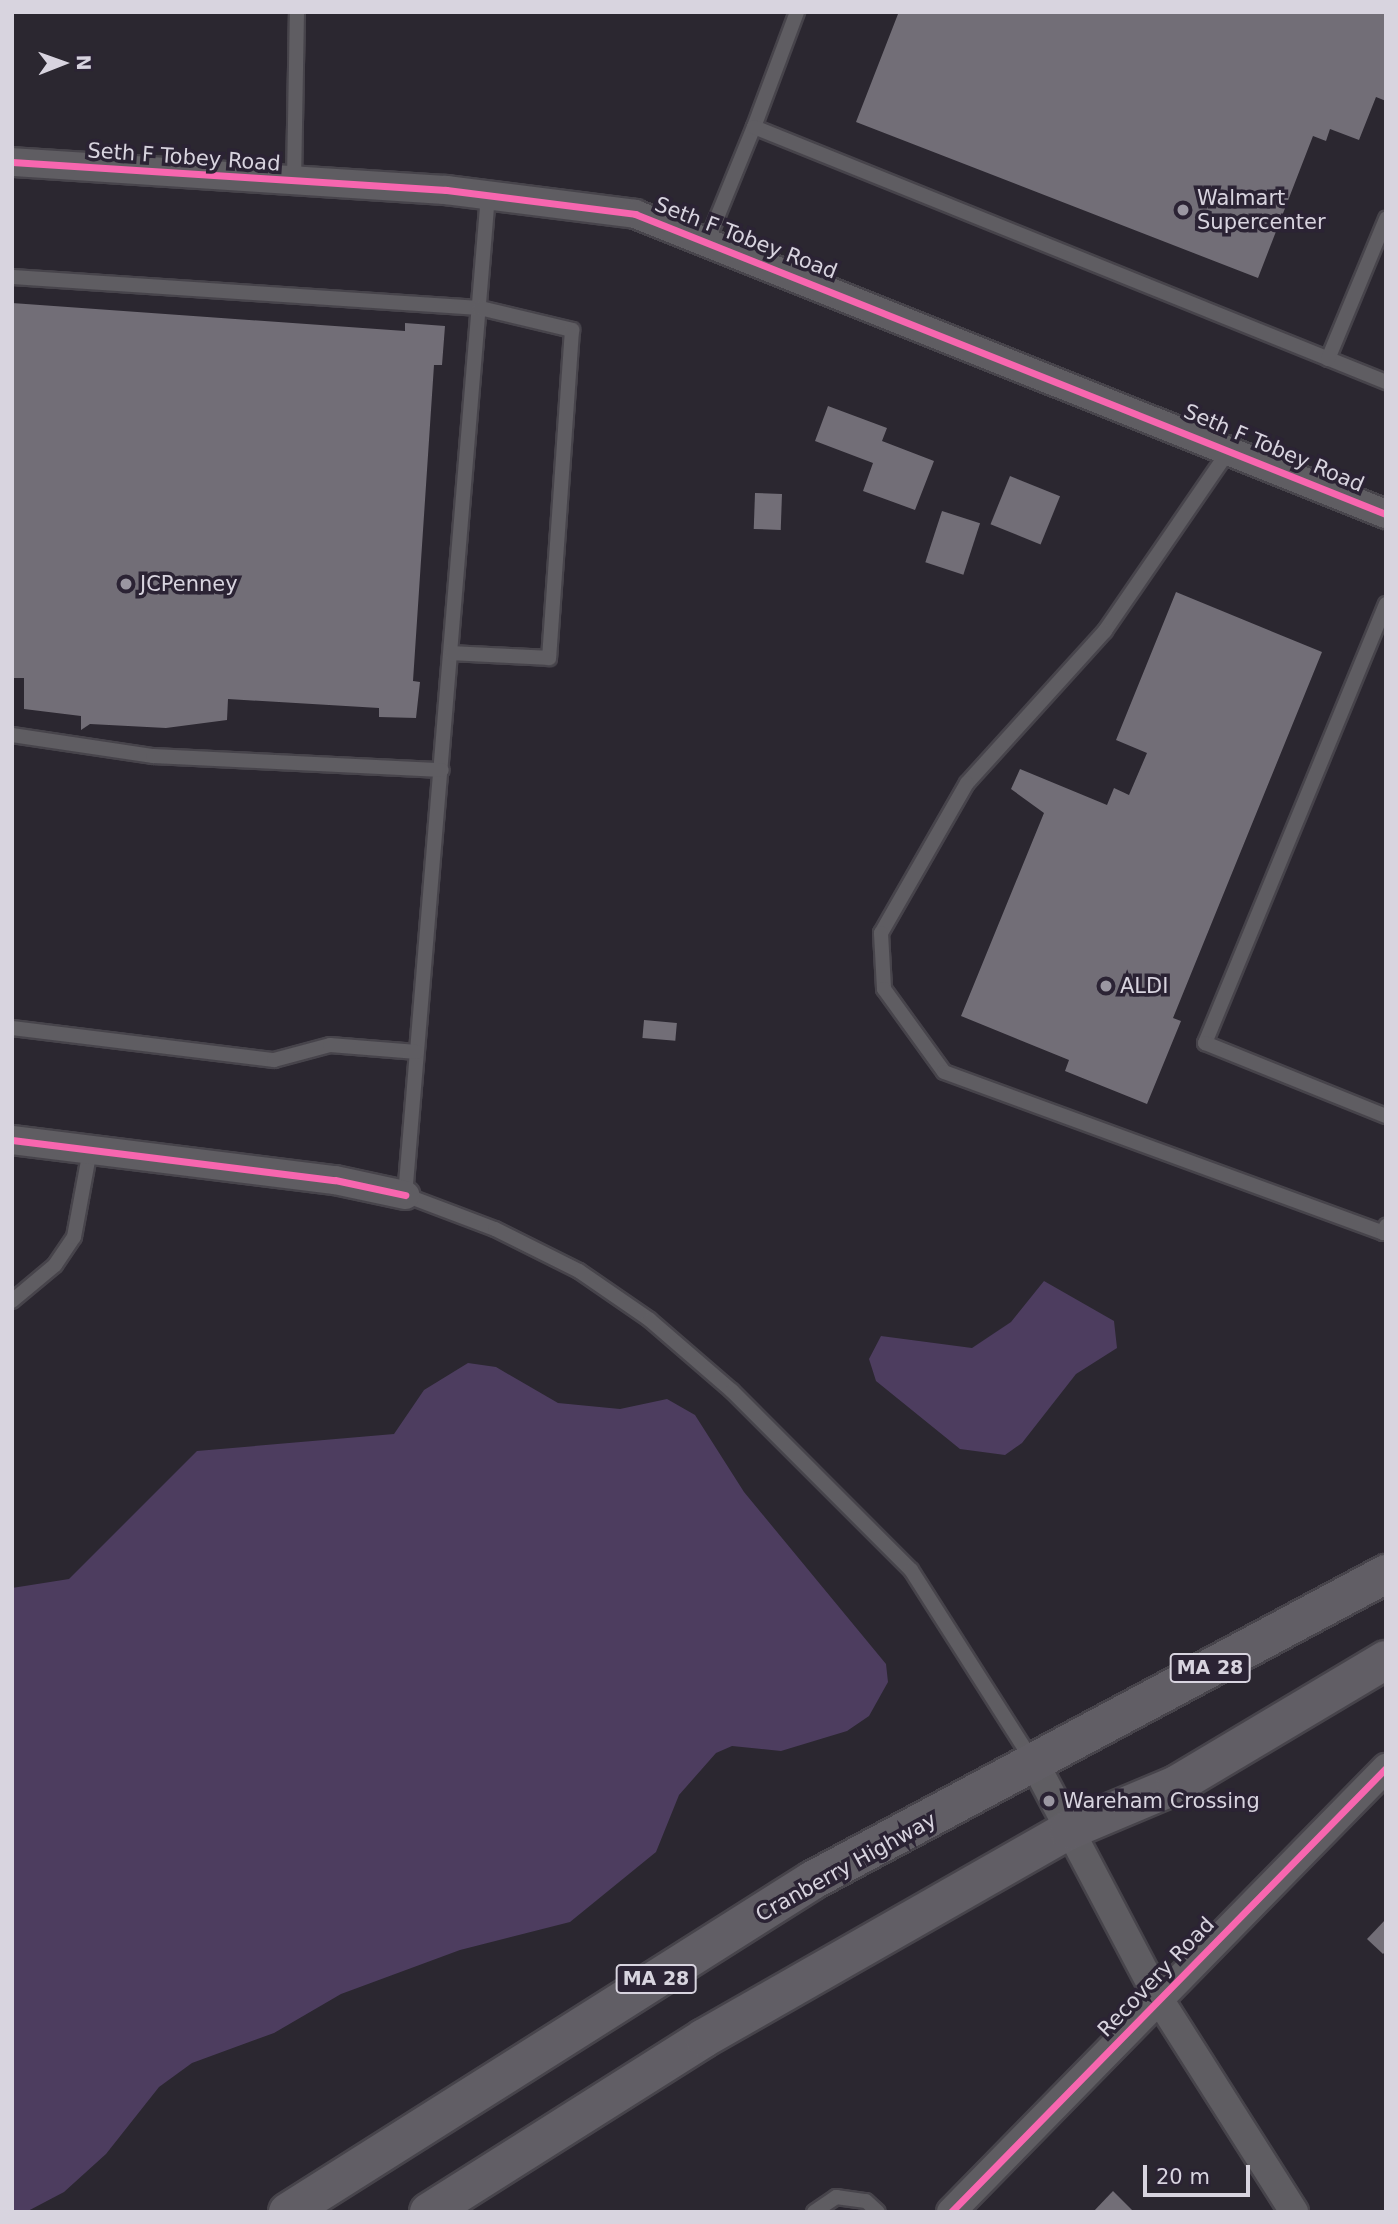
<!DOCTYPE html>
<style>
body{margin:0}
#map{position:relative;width:1398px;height:2224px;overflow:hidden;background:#2b2730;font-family:"DejaVu Sans",sans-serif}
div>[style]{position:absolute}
.green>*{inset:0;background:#4d3d5f}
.building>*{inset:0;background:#726e77;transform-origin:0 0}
.roads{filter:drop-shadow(2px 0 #47444b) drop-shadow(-2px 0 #47444b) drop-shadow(0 2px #47444b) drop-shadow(0 -2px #47444b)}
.lane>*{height:14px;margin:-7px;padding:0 7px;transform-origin:7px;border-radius:7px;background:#5f5d62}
.street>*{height:28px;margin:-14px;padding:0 14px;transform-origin:14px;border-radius:14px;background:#5f5d62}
.primary>*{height:38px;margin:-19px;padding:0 19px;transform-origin:19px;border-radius:19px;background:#615e65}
.cycleway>*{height:7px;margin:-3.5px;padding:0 3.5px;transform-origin:3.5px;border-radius:3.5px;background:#f766af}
.dots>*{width:19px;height:19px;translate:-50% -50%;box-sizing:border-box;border:4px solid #2b2334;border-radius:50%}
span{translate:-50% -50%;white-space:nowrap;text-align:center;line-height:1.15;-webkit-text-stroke:7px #2b2334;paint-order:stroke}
.shield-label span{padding:2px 5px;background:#2b2334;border:2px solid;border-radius:5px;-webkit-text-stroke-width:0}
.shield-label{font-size:19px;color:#d8d4df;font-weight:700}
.street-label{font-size:21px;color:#d8d4df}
.poi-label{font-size:21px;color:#d8d4df}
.left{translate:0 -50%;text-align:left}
.frame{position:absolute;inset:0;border:14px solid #d8d4df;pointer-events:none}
.north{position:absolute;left:28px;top:28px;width:70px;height:70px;-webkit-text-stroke:5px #2b2334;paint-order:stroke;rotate:89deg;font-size:19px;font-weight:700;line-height:28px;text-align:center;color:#d8d4df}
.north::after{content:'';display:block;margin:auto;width:24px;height:32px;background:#d8d4df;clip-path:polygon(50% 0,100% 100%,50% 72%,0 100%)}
.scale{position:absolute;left:1143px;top:2165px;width:107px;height:32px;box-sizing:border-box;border:4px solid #d8d4df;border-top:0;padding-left:9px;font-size:21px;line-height:24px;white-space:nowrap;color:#d8d4df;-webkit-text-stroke:5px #2b2334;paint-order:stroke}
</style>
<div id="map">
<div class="green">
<div style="clip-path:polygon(1044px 1281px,1114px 1321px,1117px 1348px,1076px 1374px,1022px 1443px,1005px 1455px,960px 1449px,876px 1381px,869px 1359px,881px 1336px,972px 1348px,1011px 1322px)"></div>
<div style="clip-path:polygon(468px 1363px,496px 1367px,558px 1403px,620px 1409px,667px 1399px,695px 1415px,744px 1492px,886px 1664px,888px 1682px,869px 1716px,847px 1731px,781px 1751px,732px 1746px,716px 1753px,679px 1795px,656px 1852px,570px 1922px,460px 1950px,341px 1994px,274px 2033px,192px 2063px,159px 2087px,106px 2154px,64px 2192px,26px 2212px,12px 2212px,12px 1588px,69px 1579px,197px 1451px,394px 1434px,424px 1390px)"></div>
</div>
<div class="building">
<div style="clip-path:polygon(893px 12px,1386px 12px,1386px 101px,1376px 97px,1359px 140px,1330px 129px,1326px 141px,1313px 136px,1258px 278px,856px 122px,898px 14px)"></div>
<div style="clip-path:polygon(12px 303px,405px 331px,405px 323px,445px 326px,442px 365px,434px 365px,413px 681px,420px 682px,416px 718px,379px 717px,379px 708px,228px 699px,227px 720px,166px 728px,90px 724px,81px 730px,81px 716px,24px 709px,24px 678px,12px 678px)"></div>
<div style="clip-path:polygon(828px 406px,887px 428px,882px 441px,934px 461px,915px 510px,863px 491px,873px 463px,815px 441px)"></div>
<div style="left:1010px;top:476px;width:54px;height:52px;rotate:22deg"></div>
<div style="left:755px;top:493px;width:27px;height:36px;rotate:2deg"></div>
<div style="left:942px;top:511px;width:40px;height:54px;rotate:18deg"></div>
<div style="clip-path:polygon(1176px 592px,1322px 652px,1173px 1018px,1181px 1021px,1147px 1104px,1065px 1071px,1069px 1060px,961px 1016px,1044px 813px,1011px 789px,1020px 769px,1107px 805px,1114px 788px,1129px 795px,1147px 753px,1116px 740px)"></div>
<div style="left:644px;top:1020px;width:33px;height:18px;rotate:5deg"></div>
<div style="clip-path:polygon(1386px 1919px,1386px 1951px,1383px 1954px,1367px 1939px)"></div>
<div style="clip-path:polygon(1113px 2191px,1134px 2212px,1093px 2212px)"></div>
</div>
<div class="roads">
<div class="lane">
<div style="left:754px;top:127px;width:123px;rotate:-69.5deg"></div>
<div style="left:294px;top:181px;width:169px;rotate:-89deg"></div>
<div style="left:488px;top:195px;width:1003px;rotate:94.74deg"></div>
<div style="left:405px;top:1195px;width:96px;rotate:20.7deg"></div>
<div style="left:495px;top:1229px;width:94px;rotate:26.6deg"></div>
<div style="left:579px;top:1271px;width:86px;rotate:34.6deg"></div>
<div style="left:650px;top:1320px;width:108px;rotate:40.9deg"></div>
<div style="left:732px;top:1391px;width:253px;rotate:45deg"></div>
<div style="left:911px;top:1570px;width:225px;rotate:57.5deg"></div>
<div style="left:707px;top:242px;width:124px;rotate:-67.8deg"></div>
<div style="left:754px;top:127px;width:682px;rotate:21.97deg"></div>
<div style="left:12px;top:277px;width:469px;rotate:3.8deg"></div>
<div style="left:480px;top:308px;width:95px;rotate:13.4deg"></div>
<div style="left:572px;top:330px;width:329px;rotate:94deg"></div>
<div style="left:549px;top:658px;width:98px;rotate:-177.1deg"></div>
<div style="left:1328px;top:359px;width:152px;rotate:-67.5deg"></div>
<div style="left:1230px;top:449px;width:221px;rotate:124.5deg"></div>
<div style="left:1105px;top:631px;width:205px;rotate:132.2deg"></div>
<div style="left:967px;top:783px;width:173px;rotate:119.8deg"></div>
<div style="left:881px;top:933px;width:56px;rotate:86.9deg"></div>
<div style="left:884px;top:989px;width:102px;rotate:54.1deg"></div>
<div style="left:944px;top:1072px;width:468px;rotate:20.1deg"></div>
<div style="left:1383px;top:1233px;width:8px;rotate:-67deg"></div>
<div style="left:1386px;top:604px;width:475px;rotate:112.4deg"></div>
<div style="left:1205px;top:1043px;width:195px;rotate:22deg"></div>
<div style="left:12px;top:735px;width:143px;rotate:8.5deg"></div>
<div style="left:153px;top:756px;width:289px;rotate:2.8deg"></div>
<div style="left:12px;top:1028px;width:264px;rotate:7deg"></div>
<div style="left:274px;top:1060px;width:58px;rotate:-15deg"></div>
<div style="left:330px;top:1045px;width:87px;rotate:4.6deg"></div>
<div style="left:12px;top:1301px;width:56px;rotate:-39.9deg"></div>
<div style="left:55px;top:1265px;width:34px;rotate:-56deg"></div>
<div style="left:74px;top:1237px;width:88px;rotate:-79.6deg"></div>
<div style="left:814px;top:2212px;width:27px;rotate:-34deg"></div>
<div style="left:836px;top:2197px;width:30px;rotate:8deg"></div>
<div style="left:866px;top:2201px;width:16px;rotate:43deg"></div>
</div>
<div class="street">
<div style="left:12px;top:162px;width:435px;rotate:3.7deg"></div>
<div style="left:446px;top:190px;width:191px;rotate:7.2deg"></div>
<div style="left:635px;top:214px;width:809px;rotate:21.78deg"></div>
<div style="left:12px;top:1140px;width:325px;rotate:7.1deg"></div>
<div style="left:335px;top:1180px;width:72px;rotate:12.1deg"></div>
<div style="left:1036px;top:1766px;width:263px;rotate:62.2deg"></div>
<div style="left:1159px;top:1999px;width:252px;rotate:57.6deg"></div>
<div style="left:951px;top:2212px;width:622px;rotate:-45.59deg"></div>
</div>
<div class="primary">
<div style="left:288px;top:2212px;width:621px;rotate:-32.31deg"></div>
<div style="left:813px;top:1880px;width:650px;rotate:-28.1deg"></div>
<div style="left:429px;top:2212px;width:325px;rotate:-32.3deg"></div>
<div style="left:704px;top:2038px;width:420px;rotate:-29.7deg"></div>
<div style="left:1069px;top:1830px;width:116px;rotate:-22.8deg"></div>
<div style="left:1176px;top:1785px;width:244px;rotate:-30.8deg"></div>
</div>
</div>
<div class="cycleway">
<div style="left:12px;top:162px;width:435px;rotate:3.7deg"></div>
<div style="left:446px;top:190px;width:191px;rotate:7.2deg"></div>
<div style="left:635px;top:214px;width:809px;rotate:21.78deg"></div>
<div style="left:12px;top:1140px;width:325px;rotate:7.1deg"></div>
<div style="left:335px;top:1180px;width:72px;rotate:12.1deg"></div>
<div style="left:951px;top:2212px;width:622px;rotate:-45.59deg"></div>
</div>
<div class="dots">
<div style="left:1183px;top:210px;background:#9b97a2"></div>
<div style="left:126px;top:584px;background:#9b97a2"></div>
<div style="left:1106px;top:986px;background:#9b97a2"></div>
<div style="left:1049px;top:1801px;background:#9b97a2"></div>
</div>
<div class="shield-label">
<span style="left:1210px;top:1668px">MA 28</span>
<span style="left:656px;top:1979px">MA 28</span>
</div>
<div class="street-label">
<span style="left:184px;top:157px;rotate:4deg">Seth F Tobey Road</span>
<span style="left:746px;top:238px;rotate:21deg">Seth F Tobey Road</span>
<span style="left:1274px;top:448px;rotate:23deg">Seth F Tobey Road</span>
<span style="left:846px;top:1867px;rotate:-29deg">Cranberry Highway</span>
<span style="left:1156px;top:1977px;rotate:-46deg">Recovery Road</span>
</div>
<div class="poi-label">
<span class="left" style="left:1197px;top:210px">Walmart<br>Supercenter</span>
<span class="left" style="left:140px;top:584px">JCPenney</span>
<span class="left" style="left:1120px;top:986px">ALDI</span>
<span class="left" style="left:1063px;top:1801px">Wareham Crossing</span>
</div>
<div class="frame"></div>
<div class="north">N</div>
<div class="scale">20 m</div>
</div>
